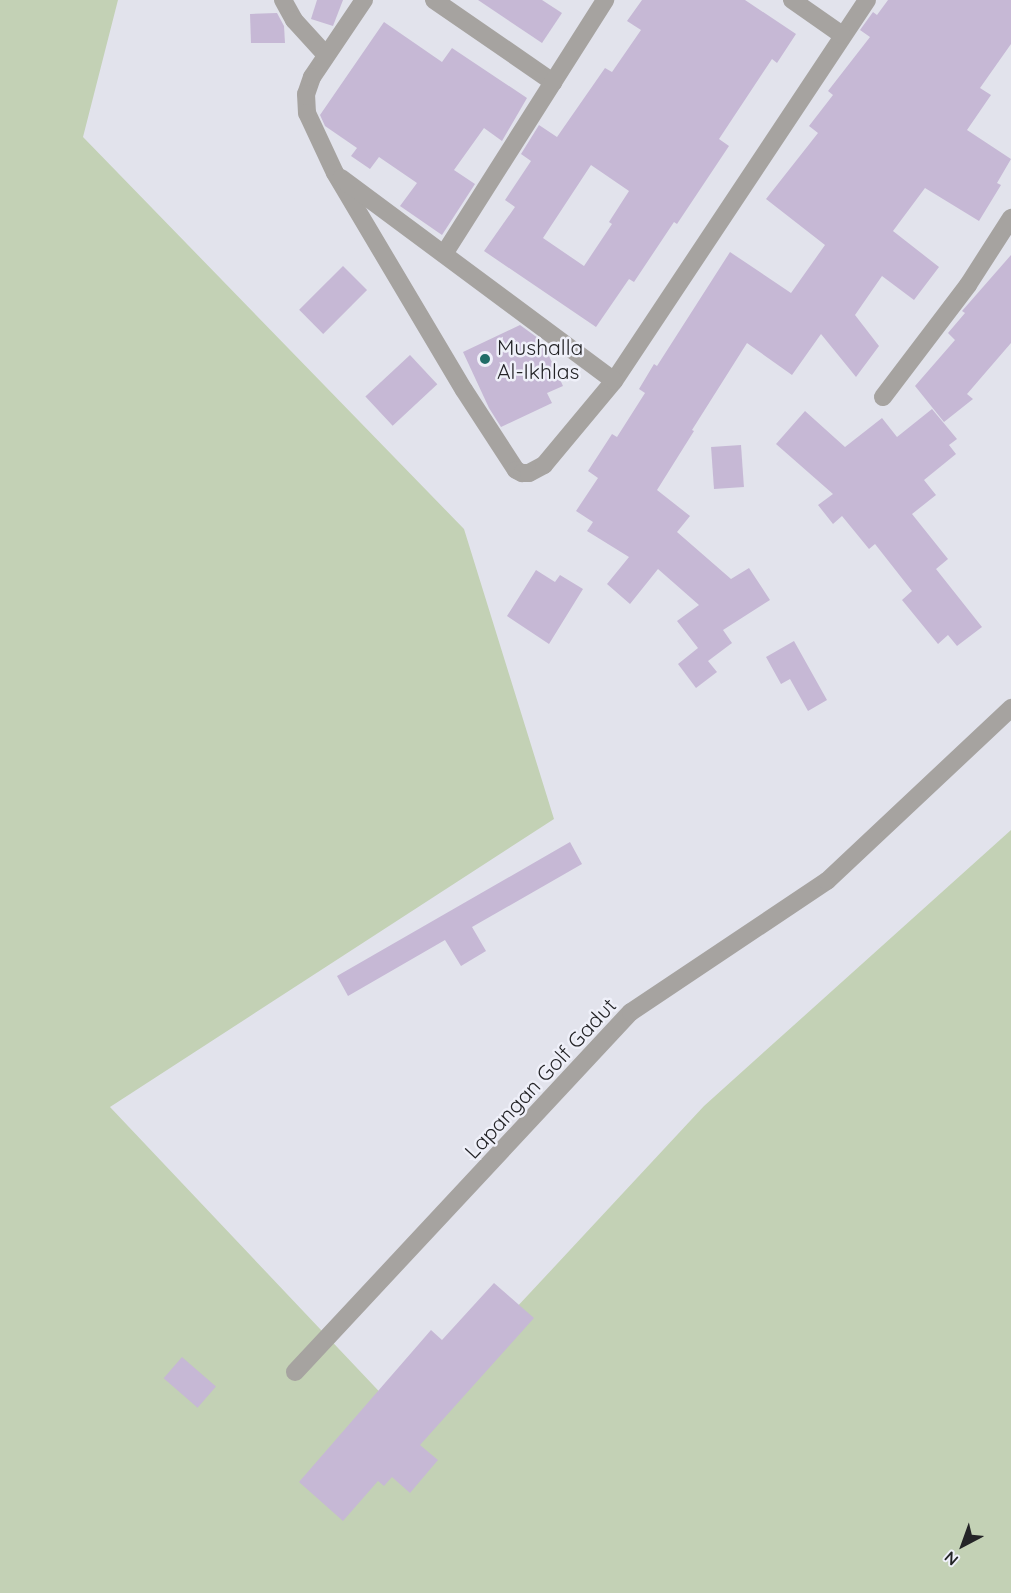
<!DOCTYPE html>
<style>
body{margin:0}
#map{position:relative;width:1011px;height:1593px;overflow:hidden;background:#e2e3ec;font-family:Quicksand,sans-serif}
div>[style]{position:absolute}
.green>*{inset:0;background:#c3d1b5}
.building>*{inset:0;background:#c6b8d5;transform-origin:0 0}
.minor>*{height:18px;margin:-9px;padding:0 9px;transform-origin:9px;border-radius:9px;background:#a6a3a0}
.dots>*{width:16px;height:16px;translate:-50% -50%;box-sizing:border-box;border:3px solid #eff0f9;border-radius:50%}
span{translate:-50% -50%;white-space:nowrap;text-align:center;line-height:1.15;-webkit-text-stroke:5px #eff0f9;paint-order:stroke}
.poi-label{font-size:21px;color:#242427}
.left{translate:0 -50%;text-align:left}
.street-label{font-size:21px;color:#242427}
.north{position:absolute;left:933px;top:1515px;width:60px;height:60px;-webkit-text-stroke:4px #eff0f9;paint-order:stroke;rotate:221deg;font-size:16px;font-weight:700;line-height:24px;text-align:center;color:#242427}
.north::after{content:'';display:block;margin:auto;width:21px;height:27px;background:#242427;clip-path:polygon(50% 0,100% 100%,50% 72%,0 100%)}
</style>
<div id="map">
<div class="green">
<div style="clip-path:polygon(0 0,118px 0,83px 137px,464px 529px,554px 819px,110px 1107px,409px 1423px,704px 1106px,1011px 830px,1011px 1593px,0 1593px)"></div>
</div>
<div class="building">
<div style="clip-path:polygon(317px 0,343px 0,333px 26px,311px 19px)"></div>
<div style="clip-path:polygon(478px 0,542px 0,562px 13px,542px 43px)"></div>
<div style="clip-path:polygon(evenodd,642px 0,745px 0,796px 34px,777px 63px,772px 59px,719px 139px,729px 146px,677px 224px,674px 222px,634px 282px,629px 279px,596px 327px,484px 251px,515px 207px,505px 200px,531px 161px,521px 154px,539px 125px,557px 137px,605px 68px,612px 72px,641px 30px,627px 21px,642px 0,591px 165px,629px 191px,609px 222px,612px 224px,584px 266px,543px 238px,591px 165px)"></div>
<div style="clip-path:polygon(888px 0,1011px 0,1011px 44px,980px 88px,991px 95px,967px 130px,1011px 159px,997px 183px,1001px 185px,979px 221px,925px 188px,893px 231px,939px 267px,914px 300px,882px 276px,855px 315px,879px 346px,856px 377px,821px 334px,792px 375px,747px 343px,692px 430px,694px 431px,657px 490px,690px 516px,677px 532px,731px 579px,749px 568px,770px 600px,723px 630px,732px 643px,708px 661px,717px 672px,696px 688px,678px 664px,698px 648px,677px 621px,699px 605px,658px 569px,630px 604px,607px 584px,629px 557px,587px 531px,593px 522px,576px 511px,598px 478px,588px 471px,612px 434px,617px 437px,645px 393px,639px 389px,654px 364px,657px 366px,730px 252px,791px 293px,825px 245px,766px 199px,818px 133px,809px 126px,833px 95px,828px 91px,870px 37px,860px 30px,873px 12px,877px 15px)"></div>
<div style="clip-path:polygon(277px 13px,284px 26px,285px 43px,251px 43px,250px 14px)"></div>
<div style="clip-path:polygon(384px 22px,442px 62px,452px 48px,527px 98px,502px 141px,484px 128px,454px 170px,475px 184px,442px 235px,400px 206px,417px 183px,379px 157px,370px 169px,351px 156px,357px 148px,325px 126px,320px 115px)"></div>
<div style="clip-path:polygon(1011px 255px,1011px 343px,967px 394px,973px 399px,944px 422px,915px 386px,955px 340px,948px 333px,965px 313px,962px 311px)"></div>
<div style="left:343px;top:266px;width:34px;height:62px;rotate:45deg"></div>
<div style="clip-path:polygon(520px 325px,542px 341px,563px 386px,547px 393px,552px 403px,501px 427px,489px 408px,463px 352px)"></div>
<div style="left:410px;top:355px;width:40px;height:61px;rotate:47deg"></div>
<div style="clip-path:polygon(932px 409px,957px 439px,949px 445px,956px 454px,924px 480px,936px 495px,912px 514px,948px 559px,936px 569px,982px 627px,957px 646px,948px 635px,938px 644px,902px 600px,912px 591px,875px 544px,869px 549px,842px 516px,833px 524px,818px 505px,833px 494px,776px 444px,805px 411px,845px 447px,882px 418px,897px 437px)"></div>
<div style="left:741px;top:445px;width:42px;height:30px;rotate:86deg"></div>
<div style="clip-path:polygon(536px 570px,555px 582px,560px 575px,583px 589px,549px 644px,507px 616px)"></div>
<div style="clip-path:polygon(794px 641px,827px 700px,808px 711px,790px 679px,781px 684px,766px 657px)"></div>
<div style="clip-path:polygon(570px 842px,582px 864px,472px 927px,486px 951px,461px 966px,445px 940px,348px 996px,337px 976px)"></div>
<div style="clip-path:polygon(494px 1283px,534px 1318px,420px 1445px,438px 1460px,410px 1493px,392px 1477px,384px 1486px,378px 1481px,343px 1521px,299px 1482px,431px 1330px,442px 1340px)"></div>
<div style="left:182px;top:1357px;width:45px;height:28px;rotate:41deg"></div>
</div>
<div class="minor">
<div style="left:283px;top:0;width:23px;rotate:61deg"></div>
<div style="left:294px;top:20px;width:47px;rotate:47.6deg"></div>
<div style="left:364px;top:0;width:93px;rotate:124deg"></div>
<div style="left:312px;top:77px;width:18px;rotate:109deg"></div>
<div style="left:306px;top:94px;width:19px;rotate:87deg"></div>
<div style="left:307px;top:113px;width:66px;rotate:65deg"></div>
<div style="left:335px;top:173px;width:252px;rotate:59.3deg"></div>
<div style="left:464px;top:390px;width:95px;rotate:57deg"></div>
<div style="left:516px;top:470px;width:7px;rotate:27deg"></div>
<div style="left:522px;top:473px;width:7px"></div>
<div style="left:529px;top:473px;width:17px;rotate:-28deg"></div>
<div style="left:544px;top:465px;width:109px;rotate:-50.2deg"></div>
<div style="left:614px;top:381px;width:457px;rotate:-56.4deg"></div>
<div style="left:434px;top:0;width:145px;rotate:34.6deg"></div>
<div style="left:792px;top:0;width:61px;rotate:35deg"></div>
<div style="left:341px;top:178px;width:340px;rotate:36.6deg"></div>
<div style="left:444px;top:254px;width:301px;rotate:-57.6deg"></div>
<div style="left:883px;top:397px;width:141px;rotate:-52.8deg"></div>
<div style="left:968px;top:285px;width:80px;rotate:-57.3deg"></div>
<div style="left:295px;top:1372px;width:492px;rotate:-47deg"></div>
<div style="left:631px;top:1012px;width:236px;rotate:-33.8deg"></div>
<div style="left:827px;top:881px;width:253px;rotate:-43.2deg"></div>
</div>
<div class="dots">
<div style="left:485px;top:359px;background:#216c68"></div>
</div>
<div class="poi-label">
<span class="left" style="left:497px;top:359px">Mushalla<br>Al-Ikhlas</span>
</div>
<div class="street-label">
<span style="left:540px;top:1078px;rotate:-47deg">Lapangan Golf Gadut</span>
</div>
<div class="north">N</div>
</div>
